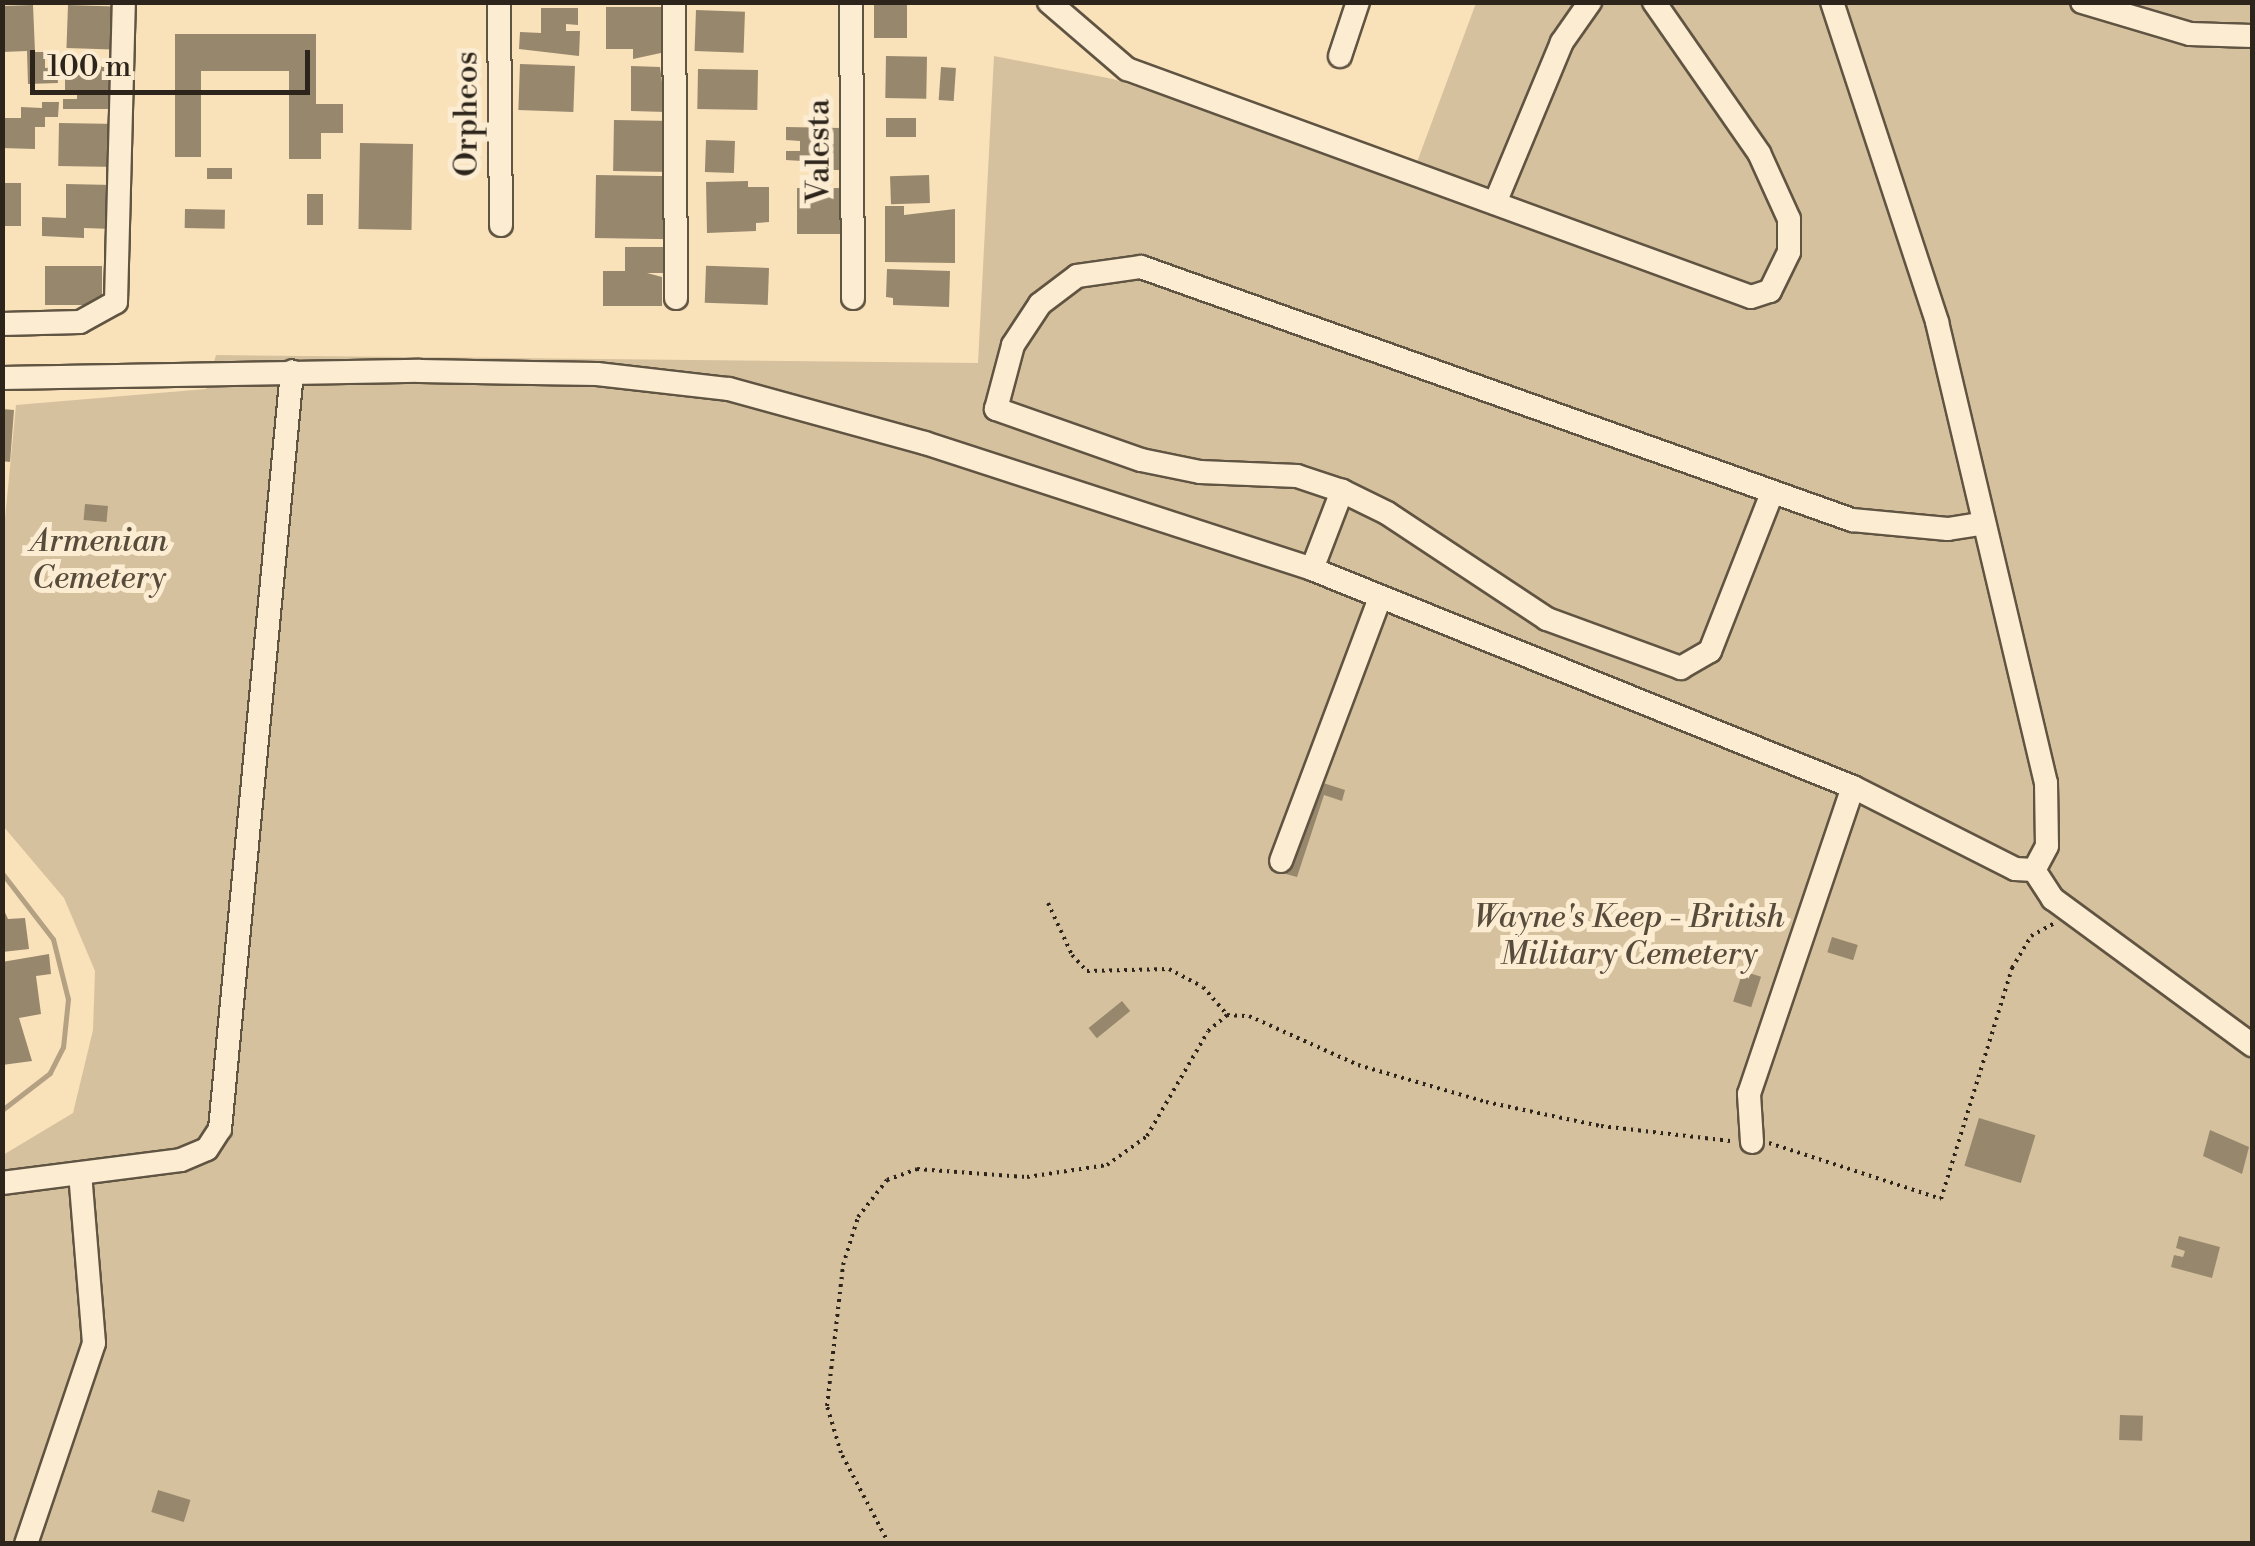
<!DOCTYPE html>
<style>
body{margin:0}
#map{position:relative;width:2255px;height:1546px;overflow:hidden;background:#f9e1b9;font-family:"Libre Bodoni",serif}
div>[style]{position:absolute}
.green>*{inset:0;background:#d6c19e}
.stream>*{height:5px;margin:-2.5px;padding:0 2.5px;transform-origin:2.5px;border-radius:2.5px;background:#b4a183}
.building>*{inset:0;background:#97876d;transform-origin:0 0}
.path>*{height:4px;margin-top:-2px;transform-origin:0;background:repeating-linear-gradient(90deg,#2d251b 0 2.5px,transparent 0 7.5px)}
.roads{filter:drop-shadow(2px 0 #605442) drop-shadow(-2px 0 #605442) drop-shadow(0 2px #605442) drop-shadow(0 -2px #605442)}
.minor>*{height:22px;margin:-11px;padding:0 11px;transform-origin:11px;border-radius:11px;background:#fbecd2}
span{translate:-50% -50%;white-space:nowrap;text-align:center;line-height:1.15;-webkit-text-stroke:10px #fbecd2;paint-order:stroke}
.street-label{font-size:32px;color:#2d251b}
.park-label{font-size:32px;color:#574c3c;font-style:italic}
.frame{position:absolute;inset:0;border:5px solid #2d251b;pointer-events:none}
.scale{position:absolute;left:30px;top:50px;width:280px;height:45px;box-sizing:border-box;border:5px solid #2d251b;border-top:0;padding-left:12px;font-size:30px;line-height:35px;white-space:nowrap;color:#2d251b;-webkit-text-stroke:8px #fbecd2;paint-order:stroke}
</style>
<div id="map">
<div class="green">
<div style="clip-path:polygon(1476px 3px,2252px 3px,2252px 1543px,3px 1544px,3px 1155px,73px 1113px,93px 1030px,95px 971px,64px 898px,3px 826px,2px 550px,16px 405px,206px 389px,216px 355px,978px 363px,994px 56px,1113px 79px,1410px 181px)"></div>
</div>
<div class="stream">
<div style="left:2px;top:873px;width:83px;rotate:52.3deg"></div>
<div style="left:53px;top:939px;width:62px;rotate:76deg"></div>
<div style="left:68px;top:999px;width:48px;rotate:95.9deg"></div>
<div style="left:63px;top:1047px;width:29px;rotate:117deg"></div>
<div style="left:50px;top:1073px;width:61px;rotate:142.4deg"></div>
</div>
<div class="building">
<div style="left:874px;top:2px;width:33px;height:36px"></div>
<div style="clip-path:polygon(33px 5px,35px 52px,45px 52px,45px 68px,57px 67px,58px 83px,28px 84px,27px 51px,2px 52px,2px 6px)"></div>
<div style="left:68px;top:5px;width:46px;height:43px;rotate:2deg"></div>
<div style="clip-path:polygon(606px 7px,670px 7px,670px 51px,633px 59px,633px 49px,606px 49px)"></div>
<div style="clip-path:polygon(541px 8px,578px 8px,578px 25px,566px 24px,566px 31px,580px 31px,579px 56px,519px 49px,520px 32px,541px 33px)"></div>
<div style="left:696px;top:10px;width:49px;height:41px;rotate:2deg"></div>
<div style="clip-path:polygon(175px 34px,316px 34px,316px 104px,343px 104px,343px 133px,321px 133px,321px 159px,289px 159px,289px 71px,201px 71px,201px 157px,175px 157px)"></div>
<div style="left:886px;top:56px;width:41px;height:42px;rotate:1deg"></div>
<div style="left:520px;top:64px;width:55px;height:46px;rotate:2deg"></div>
<div style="clip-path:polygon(65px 66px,113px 66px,113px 109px,63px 109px,63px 99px,77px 99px,77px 90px,65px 90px)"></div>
<div style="clip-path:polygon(631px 66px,660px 67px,666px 112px,631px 111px)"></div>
<div style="left:941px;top:67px;width:15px;height:33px;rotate:4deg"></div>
<div style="left:698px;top:69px;width:60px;height:40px;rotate:1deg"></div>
<div style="clip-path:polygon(42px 102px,59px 102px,58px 117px,45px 117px,45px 127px,35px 127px,35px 149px,2px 148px,2px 118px,21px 118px,21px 107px,42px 108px)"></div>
<div style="left:886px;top:118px;width:30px;height:19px"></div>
<div style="left:614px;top:120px;width:59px;height:51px;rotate:1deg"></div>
<div style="left:59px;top:123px;width:59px;height:43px;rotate:1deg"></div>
<div style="clip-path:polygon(786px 127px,841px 128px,840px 170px,802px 170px,802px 161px,786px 160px,786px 151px,800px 151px,800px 141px,786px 140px)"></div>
<div style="left:706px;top:140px;width:29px;height:32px;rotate:2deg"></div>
<div style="left:360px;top:143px;width:53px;height:86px;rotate:1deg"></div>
<div style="left:207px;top:168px;width:25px;height:11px"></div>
<div style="left:596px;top:175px;width:78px;height:63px;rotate:1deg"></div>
<div style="left:929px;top:175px;width:28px;height:39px;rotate:88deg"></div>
<div style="clip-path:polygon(748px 181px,748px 187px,769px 187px,769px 222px,756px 223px,756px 231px,707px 233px,706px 182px)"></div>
<div style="left:2px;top:183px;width:19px;height:43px"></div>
<div style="clip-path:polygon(66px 184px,113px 185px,113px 229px,84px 228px,84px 238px,42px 236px,42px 217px,66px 218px)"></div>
<div style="left:797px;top:188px;width:45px;height:46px"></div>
<div style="left:307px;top:194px;width:16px;height:31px"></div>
<div style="clip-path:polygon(885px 206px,904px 206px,904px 215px,955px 209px,955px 263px,885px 262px)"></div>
<div style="left:185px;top:209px;width:40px;height:19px;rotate:1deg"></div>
<div style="clip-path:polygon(625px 247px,665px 247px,665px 273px,647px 273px,662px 277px,662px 306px,603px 306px,603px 271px,625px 271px)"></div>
<div style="left:45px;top:266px;width:57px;height:39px"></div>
<div style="left:769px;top:268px;width:37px;height:63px;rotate:92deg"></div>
<div style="clip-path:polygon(887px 269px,950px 271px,949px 307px,893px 305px,893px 298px,886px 297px)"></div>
<div style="clip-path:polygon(2px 409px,14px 410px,10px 462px,2px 461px)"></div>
<div style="left:85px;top:504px;width:23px;height:16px;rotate:5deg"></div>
<div style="clip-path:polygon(1317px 781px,1345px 790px,1342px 801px,1324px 795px,1297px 877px,1286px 874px)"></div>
<div style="clip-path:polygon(2px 906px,8px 919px,25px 918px,29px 949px,2px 952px)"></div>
<div style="left:1832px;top:937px;width:27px;height:16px;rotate:17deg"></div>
<div style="clip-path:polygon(49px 954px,51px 974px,36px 976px,41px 1014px,19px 1018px,32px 1061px,2px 1065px,2px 962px)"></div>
<div style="left:1743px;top:971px;width:19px;height:32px;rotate:18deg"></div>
<div style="left:1122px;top:1001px;width:13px;height:43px;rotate:51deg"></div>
<div style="left:1979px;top:1118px;width:59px;height:50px;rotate:17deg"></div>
<div style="clip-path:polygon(2210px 1130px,2249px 1147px,2242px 1174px,2203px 1156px)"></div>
<div style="clip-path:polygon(2179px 1236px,2220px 1247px,2212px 1278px,2171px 1267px,2174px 1255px,2183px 1257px,2185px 1251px,2176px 1248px)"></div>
<div style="left:2120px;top:1415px;width:23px;height:25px;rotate:2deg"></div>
<div style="left:158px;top:1490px;width:34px;height:23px;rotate:17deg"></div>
</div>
<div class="path">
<div style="left:1048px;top:903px;width:57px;rotate:65.2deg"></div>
<div style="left:1072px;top:955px;width:22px;rotate:47deg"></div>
<div style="left:1087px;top:971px;width:82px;rotate:-1.4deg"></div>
<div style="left:1169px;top:969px;width:38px;rotate:28deg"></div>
<div style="left:1203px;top:987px;width:37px;rotate:49deg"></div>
<div style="left:1769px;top:1143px;width:181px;rotate:18deg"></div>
<div style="left:1941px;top:1199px;width:242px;rotate:-72.9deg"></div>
<div style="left:2012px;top:968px;width:37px;rotate:-59deg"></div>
<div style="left:2031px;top:936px;width:26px;rotate:-29deg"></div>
<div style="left:889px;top:1544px;width:103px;rotate:-117.8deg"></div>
<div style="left:841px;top:1453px;width:49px;rotate:-106.6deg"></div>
<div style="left:827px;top:1406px;width:142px;rotate:-83.5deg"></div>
<div style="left:843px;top:1265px;width:50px;rotate:-72.6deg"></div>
<div style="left:858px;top:1217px;width:47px;rotate:-51.9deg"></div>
<div style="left:887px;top:1180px;width:32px;rotate:-20deg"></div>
<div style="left:917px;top:1169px;width:110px;rotate:4.2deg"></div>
<div style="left:1027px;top:1177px;width:81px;rotate:-8.5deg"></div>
<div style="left:1107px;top:1165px;width:49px;rotate:-35.9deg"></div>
<div style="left:1147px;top:1136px;width:121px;rotate:-59.8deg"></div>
<div style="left:1208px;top:1031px;width:25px;rotate:-40deg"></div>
<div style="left:1227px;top:1015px;width:22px;rotate:3deg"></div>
<div style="left:1249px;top:1016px;width:120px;rotate:24.2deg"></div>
<div style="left:1358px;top:1065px;width:133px;rotate:16.1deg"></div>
<div style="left:1486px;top:1102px;width:117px;rotate:11.8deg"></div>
<div style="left:1601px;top:1126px;width:130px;rotate:6.6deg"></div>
</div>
<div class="roads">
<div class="minor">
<div style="left:499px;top:2px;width:223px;rotate:89.5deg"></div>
<div style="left:674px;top:2px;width:296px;rotate:89.6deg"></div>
<div style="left:851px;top:2px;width:296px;rotate:89.6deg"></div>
<div style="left:1049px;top:2px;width:103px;rotate:40.7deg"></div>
<div style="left:1127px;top:69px;width:664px;rotate:20.07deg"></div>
<div style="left:1751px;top:297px;width:20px;rotate:-18deg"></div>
<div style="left:1770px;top:291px;width:43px;rotate:-64deg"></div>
<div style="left:1789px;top:252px;width:33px;rotate:-90deg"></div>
<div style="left:1789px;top:219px;width:72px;rotate:-114.4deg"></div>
<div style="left:1759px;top:153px;width:184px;rotate:-124.8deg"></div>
<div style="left:1832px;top:2px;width:337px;rotate:71.8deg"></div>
<div style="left:1937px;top:322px;width:474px;rotate:76.7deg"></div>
<div style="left:2046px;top:783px;width:63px;rotate:89.1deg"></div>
<div style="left:2047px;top:846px;width:27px;rotate:118deg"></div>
<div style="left:2082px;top:2px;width:113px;rotate:16.5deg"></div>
<div style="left:2190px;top:34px;width:62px;rotate:1.8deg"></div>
<div style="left:1340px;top:56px;width:57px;rotate:-71.6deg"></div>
<div style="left:1495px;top:203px;width:174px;rotate:-67.4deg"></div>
<div style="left:1562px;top:42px;width:49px;rotate:-55deg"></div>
<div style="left:2px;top:324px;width:78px;rotate:-1.5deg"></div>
<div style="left:80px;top:322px;width:41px;rotate:-29.1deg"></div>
<div style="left:116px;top:302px;width:300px;rotate:-88.5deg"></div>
<div style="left:2px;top:378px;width:418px;rotate:-1deg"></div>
<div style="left:420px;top:371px;width:177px;rotate:1deg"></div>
<div style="left:597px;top:374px;width:133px;rotate:6.5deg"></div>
<div style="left:729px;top:389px;width:203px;rotate:15.4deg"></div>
<div style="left:925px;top:443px;width:407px;rotate:18deg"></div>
<div style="left:1312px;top:569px;width:583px;rotate:21.95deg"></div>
<div style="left:1853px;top:787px;width:182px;rotate:26.8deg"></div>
<div style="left:2015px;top:869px;width:19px;rotate:3deg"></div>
<div style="left:1772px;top:493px;width:170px;rotate:111.4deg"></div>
<div style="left:1710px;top:651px;width:34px;rotate:150deg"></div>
<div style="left:1681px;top:668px;width:143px;rotate:-159.9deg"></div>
<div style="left:1547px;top:619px;width:192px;rotate:-146.5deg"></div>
<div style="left:1387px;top:513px;width:50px;rotate:-153.9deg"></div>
<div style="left:1342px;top:491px;width:47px;rotate:-161.6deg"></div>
<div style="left:1297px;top:476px;width:97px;rotate:-177.6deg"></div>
<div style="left:1200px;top:472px;width:60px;rotate:-168.5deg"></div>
<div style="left:1141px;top:460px;width:154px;rotate:-160.6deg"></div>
<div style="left:996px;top:409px;width:66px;rotate:-75.1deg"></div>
<div style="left:1013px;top:345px;width:49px;rotate:-56.6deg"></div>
<div style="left:1040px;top:304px;width:46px;rotate:-37.1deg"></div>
<div style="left:1077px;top:276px;width:65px;rotate:-8deg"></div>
<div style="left:1141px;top:267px;width:755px;rotate:19.59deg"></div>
<div style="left:1852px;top:520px;width:96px;rotate:5.4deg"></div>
<div style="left:1948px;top:529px;width:36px;rotate:-9deg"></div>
<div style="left:1312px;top:569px;width:84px;rotate:-69deg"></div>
<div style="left:1281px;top:861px;width:282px;rotate:-69.4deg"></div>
<div style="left:2034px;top:870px;width:35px;rotate:57deg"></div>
<div style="left:2053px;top:899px;width:247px;rotate:36.3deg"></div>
<div style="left:1752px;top:1142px;width:48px;rotate:-93.6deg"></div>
<div style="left:1749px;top:1094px;width:324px;rotate:-71.3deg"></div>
<div style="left:2px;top:1183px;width:180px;rotate:-7.3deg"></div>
<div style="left:181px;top:1160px;width:28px;rotate:-23deg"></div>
<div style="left:207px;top:1149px;width:24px;rotate:-57deg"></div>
<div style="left:220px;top:1129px;width:761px;rotate:-84.57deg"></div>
<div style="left:26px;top:1544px;width:212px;rotate:-71.3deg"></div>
<div style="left:94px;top:1343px;width:170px;rotate:-94.7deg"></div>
</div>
</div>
<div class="street-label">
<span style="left:467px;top:114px;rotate:-90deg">Orpheos</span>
<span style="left:819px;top:151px;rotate:-90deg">Valesta</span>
</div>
<div class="park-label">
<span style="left:99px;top:560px">Armenian<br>Cemetery</span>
<span style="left:1629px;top:936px">Wayne's Keep - British<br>Military Cemetery</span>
</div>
<div class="frame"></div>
<div class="scale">100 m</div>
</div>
